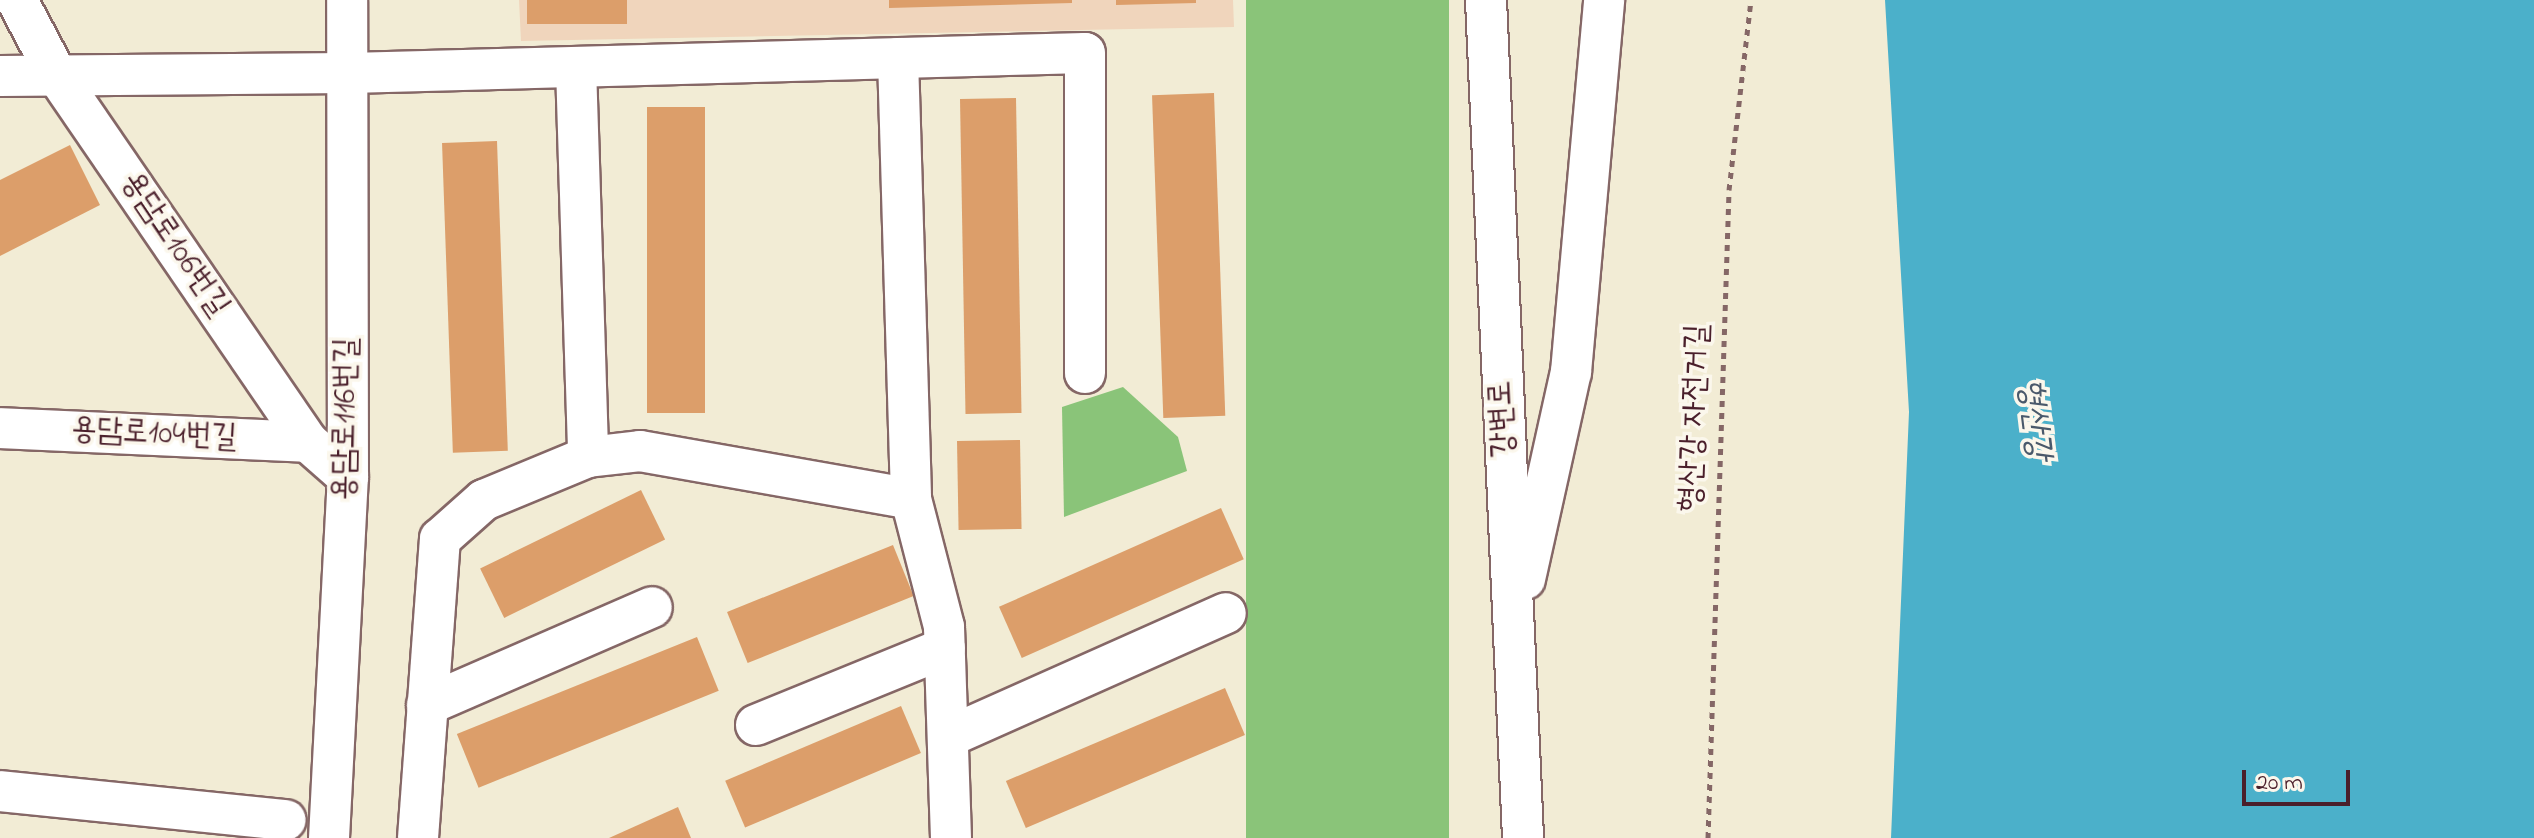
<!DOCTYPE html>
<meta charset="utf-8">
<style>
body{margin:0}
#map{position:relative;width:2534px;height:838px;overflow:hidden;background:#f2ecd5;font-family:"Indie Flower","Poor Story",sans-serif}
div>[style]{position:absolute}
.built>*{inset:0;background:#f0d5bc}
.green>*{inset:0;background:#8ac479;transform-origin:0 0}
.water>*{inset:0;background:#4bb0ca}
.building>*{inset:0;background:#dc9e6a;transform-origin:0 0}
.path>*{height:5px;margin-top:-2.5px;transform-origin:0;background:repeating-linear-gradient(90deg,#856766 0 6px,transparent 0 12px)}
.roads{filter:drop-shadow(2px 0 #856766) drop-shadow(-2px 0 #856766) drop-shadow(0 2px #856766) drop-shadow(0 -2px #856766)}
.minor>*{height:40px;margin:-20px;padding:0 20px;transform-origin:20px;border-radius:20px;background:#fff}
span{translate:-50% -50%;white-space:nowrap;text-align:center;line-height:1.15;-webkit-text-stroke:7px #fbf7ec;paint-order:stroke}
.street-label{font-size:32px;color:#4a1f2b}
.water-label{font-size:34px;color:#4a596b;font-style:italic}
.scale{position:absolute;left:2242px;top:770px;width:108px;height:36px;box-sizing:border-box;border:4px solid #4a1f2b;border-top:0;padding-left:10px;font-size:24px;line-height:28px;white-space:nowrap;color:#4a1f2b;-webkit-text-stroke:6px #fbf7ec;paint-order:stroke}
</style>
<div id="map">
<div class="built">
<div style="clip-path:polygon(519px 0,1233px 0,1234px 27px,521px 41px)"></div>
</div>
<div class="green">
<div style="left:1246px;top:0;width:203px;height:840px"></div>
<div style="clip-path:polygon(1123px 387px,1178px 437px,1187px 471px,1064px 517px,1062px 407px)"></div>
</div>
<div class="water">
<div style="clip-path:polygon(1885px 0,2534px 0,2534px 838px,1891px 838px,1909px 412px)"></div>
</div>
<div class="building">
<div style="left:527px;top:0;width:100px;height:24px"></div>
<div style="clip-path:polygon(889px 0,1072px 0,1072px 3px,889px 8px)"></div>
<div style="clip-path:polygon(1116px 0,1196px 0,1196px 3px,1116px 5px)"></div>
<div style="left:1214px;top:93px;width:323px;height:62px;rotate:88deg"></div>
<div style="left:1016px;top:98px;width:315px;height:56px;rotate:89deg"></div>
<div style="left:647px;top:107px;width:58px;height:306px"></div>
<div style="left:497px;top:141px;width:310px;height:55px;rotate:88deg"></div>
<div style="clip-path:polygon(70px 145px,100px 205px,0 256px,0 180px)"></div>
<div style="left:1020px;top:440px;width:89px;height:63px;rotate:89deg"></div>
<div style="left:641px;top:490px;width:55px;height:179px;rotate:64deg"></div>
<div style="left:1221px;top:508px;width:56px;height:243px;rotate:66deg"></div>
<div style="left:893px;top:545px;width:55px;height:179px;rotate:68deg"></div>
<div style="left:697px;top:637px;width:58px;height:259px;rotate:68deg"></div>
<div style="left:1225px;top:688px;width:51px;height:238px;rotate:67deg"></div>
<div style="left:901px;top:706px;width:51px;height:191px;rotate:67deg"></div>
<div style="clip-path:polygon(678px 807px,691px 838px,609px 838px)"></div>
</div>
<div class="path">
<div style="left:1708px;top:838px;width:648px;rotate:-88.14deg"></div>
<div style="left:1729px;top:190px;width:191px;rotate:-83.4deg"></div>
</div>
<div class="roads">
<div class="minor">
<div style="left:17px;top:0;width:84px;rotate:62.2deg"></div>
<div style="left:56px;top:74px;width:446px;rotate:55.6deg"></div>
<div style="left:308px;top:442px;width:53px;rotate:41.2deg"></div>
<div style="left:1486px;top:0;width:839px;rotate:87.47deg"></div>
<div style="left:898px;top:58px;width:441px;rotate:88.3deg"></div>
<div style="left:911px;top:499px;width:132px;rotate:75.5deg"></div>
<div style="left:944px;top:627px;width:211px;rotate:88.1deg"></div>
<div style="left:576px;top:67px;width:390px;rotate:88.2deg"></div>
<div style="left:0;top:76px;width:349px;rotate:-0.5deg"></div>
<div style="left:349px;top:73px;width:736px;rotate:-1.56deg"></div>
<div style="left:1085px;top:53px;width:320px;rotate:90deg"></div>
<div style="left:0;top:428px;width:308px;rotate:2.6deg"></div>
<div style="left:1525px;top:579px;width:212px;rotate:-77.5deg"></div>
<div style="left:1571px;top:372px;width:373px;rotate:-84.9deg"></div>
<div style="left:427px;top:705px;width:245px;rotate:-23.5deg"></div>
<div style="left:756px;top:725px;width:204px;rotate:-22.2deg"></div>
<div style="left:948px;top:737px;width:304px;rotate:-24deg"></div>
<div style="left:0;top:791px;width:287px;rotate:5.8deg"></div>
<div style="left:329px;top:838px;width:361px;rotate:-87deg"></div>
<div style="left:348px;top:477px;width:477px;rotate:-90.1deg"></div>
<div style="left:418px;top:838px;width:300px;rotate:-85.8deg"></div>
<div style="left:440px;top:539px;width:59px;rotate:-41.6deg"></div>
<div style="left:484px;top:500px;width:113px;rotate:-22.5deg"></div>
<div style="left:588px;top:457px;width:52px;rotate:-6.6deg"></div>
<div style="left:640px;top:451px;width:275px;rotate:10deg"></div>
</div>
</div>
<div class="street-label">
<span style="left:174px;top:245px;rotate:56deg">용담로106번길</span>
<span style="left:1696px;top:418px;rotate:-88deg">형산강 자전거길</span>
<span style="left:347px;top:419px;rotate:-89deg">용담로116번길</span>
<span style="left:1504px;top:419px;rotate:-93deg">강변로</span>
<span style="left:154px;top:435px;rotate:3deg">용담로104번길</span>
</div>
<div class="water-label">
<span style="left:2033px;top:419px;rotate:83deg">형산강</span>
</div>
<div class="scale">20 m</div>
</div>
